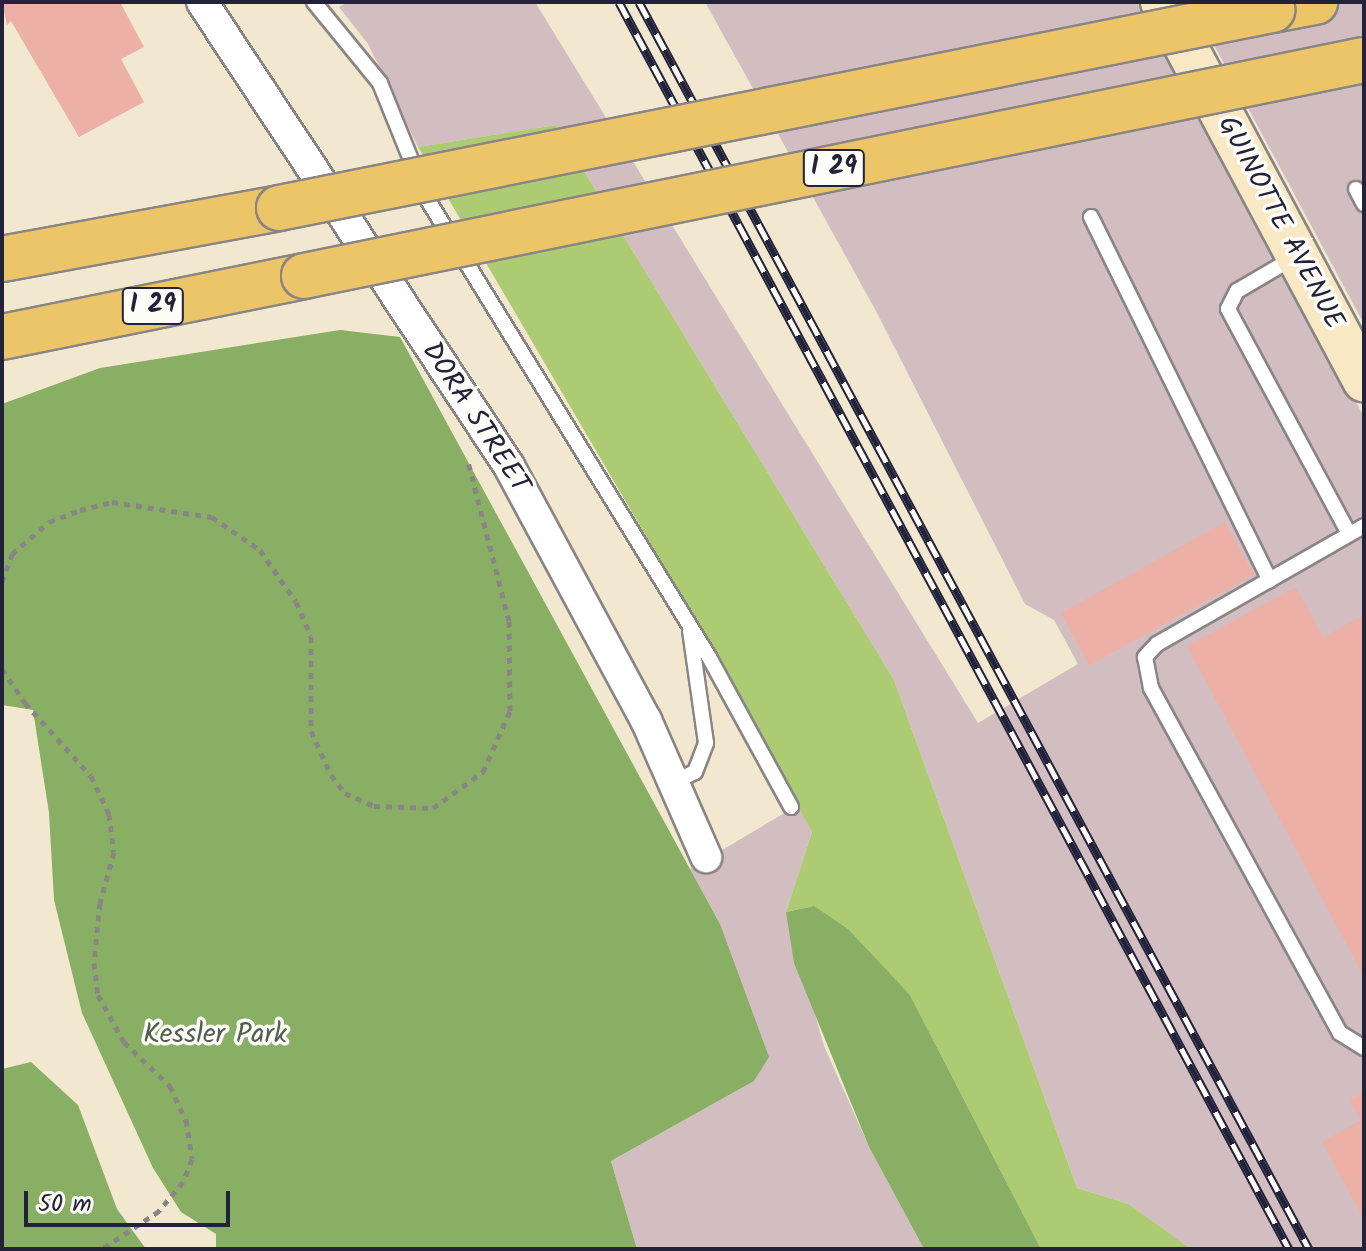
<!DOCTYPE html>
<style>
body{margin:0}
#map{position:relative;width:1366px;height:1251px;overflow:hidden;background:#f1e8cf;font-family:Kalam,sans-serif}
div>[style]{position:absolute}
.industrial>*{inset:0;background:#d2bec1}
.green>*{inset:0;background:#accb73}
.forest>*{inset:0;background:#89af65}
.building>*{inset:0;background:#ecb0a7;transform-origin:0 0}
.path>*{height:5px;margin-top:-2.5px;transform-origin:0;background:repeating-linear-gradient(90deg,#8a8585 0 6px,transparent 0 12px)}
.roads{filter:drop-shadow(2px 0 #8a8585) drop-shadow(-2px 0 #8a8585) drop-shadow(0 2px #8a8585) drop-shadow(0 -2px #8a8585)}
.lane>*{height:14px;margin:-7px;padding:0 7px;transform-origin:7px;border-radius:7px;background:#fff}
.street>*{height:30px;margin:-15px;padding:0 15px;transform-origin:15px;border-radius:15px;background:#fff}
.secondary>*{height:42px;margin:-21px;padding:0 21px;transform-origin:21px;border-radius:21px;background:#f8e8c3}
.highway>*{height:44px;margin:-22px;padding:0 22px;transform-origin:22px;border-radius:22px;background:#edc569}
.rail>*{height:9px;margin-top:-4.5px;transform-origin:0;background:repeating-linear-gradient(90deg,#fdfcf7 0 18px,#22223b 0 36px);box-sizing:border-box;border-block:2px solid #22223b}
.bridges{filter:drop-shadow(2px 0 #8a8585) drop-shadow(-2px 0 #8a8585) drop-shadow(0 2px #8a8585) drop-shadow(0 -2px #8a8585)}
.highway-bridge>*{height:44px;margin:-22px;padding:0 22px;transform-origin:22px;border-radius:22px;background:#edc569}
span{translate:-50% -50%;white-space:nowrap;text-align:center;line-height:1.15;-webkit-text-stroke:7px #fdfcf7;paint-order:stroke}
.shield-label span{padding:2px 6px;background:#fdfcf7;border:2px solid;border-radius:6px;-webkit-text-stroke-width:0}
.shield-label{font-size:26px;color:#22223b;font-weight:700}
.street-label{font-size:28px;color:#22223b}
.park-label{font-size:28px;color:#525d4f}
.frame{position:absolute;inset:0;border:4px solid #22223b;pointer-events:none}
.scale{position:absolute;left:24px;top:1191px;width:206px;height:36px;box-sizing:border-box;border:4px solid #22223b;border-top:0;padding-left:10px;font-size:24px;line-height:28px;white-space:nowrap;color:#22223b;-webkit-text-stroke:6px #fdfcf7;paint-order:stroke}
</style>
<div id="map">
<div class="industrial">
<div style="clip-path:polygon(348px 2px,535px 2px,978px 723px,1078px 664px,1054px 620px,1025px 604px,876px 311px,705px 2px,1141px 2px,1364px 417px,1364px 1249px,1191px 1249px,1129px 1204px,1077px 1188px,894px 680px,556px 125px,418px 147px,368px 44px,339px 7px)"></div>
<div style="clip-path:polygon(1191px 2px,1364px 2px,1364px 324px)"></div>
<div style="clip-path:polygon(798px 805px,812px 832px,786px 912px,824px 1046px,869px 1147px,924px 1249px,637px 1249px,611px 1161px,754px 1081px,720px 924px,690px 869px)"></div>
</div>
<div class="green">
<div style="clip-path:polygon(556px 125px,894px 680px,1077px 1188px,1129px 1204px,1191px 1249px,1041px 1249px,910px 995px,814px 906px,786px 912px,812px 832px,721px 664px,418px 147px)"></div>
</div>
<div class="forest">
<div style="clip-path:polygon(340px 330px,400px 337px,720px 924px,769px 1057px,754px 1081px,611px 1161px,637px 1249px,216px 1249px,216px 1234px,181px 1212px,153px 1168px,82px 1013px,54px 900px,49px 813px,33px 710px,2px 705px,2px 404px,100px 368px)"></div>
<div style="clip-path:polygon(814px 906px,848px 929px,910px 995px,1041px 1249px,924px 1249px,869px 1147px,794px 963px,786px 912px)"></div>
<div style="clip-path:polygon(31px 1062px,78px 1105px,117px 1209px,146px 1249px,2px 1249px,2px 1069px)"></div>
</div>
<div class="building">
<div style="clip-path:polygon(2px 2px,120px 2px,144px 47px,121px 59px,144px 102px,79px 137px,11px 21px,7px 25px)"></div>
<div style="left:1225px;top:522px;width:60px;height:188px;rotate:61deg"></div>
<div style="clip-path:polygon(1296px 587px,1323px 637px,1364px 615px,1364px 977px,1187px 646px)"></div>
<div style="clip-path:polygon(1364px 1092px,1364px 1219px,1322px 1142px,1361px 1120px,1350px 1100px)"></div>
</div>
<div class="path">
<div style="left:2px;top:582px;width:30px;rotate:-70deg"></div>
<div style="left:12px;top:554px;width:49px;rotate:-40.9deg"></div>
<div style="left:49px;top:522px;width:33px;rotate:-21deg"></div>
<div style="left:80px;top:510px;width:33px;rotate:-14deg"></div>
<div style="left:112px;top:502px;width:101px;rotate:8.5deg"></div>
<div style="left:212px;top:517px;width:58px;rotate:34.5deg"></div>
<div style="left:260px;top:550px;width:63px;rotate:55.3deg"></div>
<div style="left:296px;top:602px;width:37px;rotate:66deg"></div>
<div style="left:311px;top:636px;width:95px;rotate:90deg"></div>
<div style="left:311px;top:731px;width:48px;rotate:65.6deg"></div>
<div style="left:331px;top:775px;width:23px;rotate:52deg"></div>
<div style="left:345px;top:793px;width:32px;rotate:24deg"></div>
<div style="left:374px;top:806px;width:59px;rotate:1.9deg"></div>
<div style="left:433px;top:808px;width:62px;rotate:-35.8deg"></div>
<div style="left:483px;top:772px;width:67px;rotate:-66.1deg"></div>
<div style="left:510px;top:711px;width:90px;rotate:-90.6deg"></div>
<div style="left:509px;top:621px;width:168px;rotate:-104.4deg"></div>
<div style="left:2px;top:669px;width:41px;rotate:55.9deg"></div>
<div style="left:25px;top:703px;width:98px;rotate:47.9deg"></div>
<div style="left:91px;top:776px;width:42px;rotate:64.7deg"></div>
<div style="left:109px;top:814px;width:38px;rotate:83deg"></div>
<div style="left:114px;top:852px;width:53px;rotate:105.4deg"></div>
<div style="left:100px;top:903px;width:60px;rotate:95.7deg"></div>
<div style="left:94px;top:963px;width:32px;rotate:83deg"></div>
<div style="left:98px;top:995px;width:54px;rotate:61deg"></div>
<div style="left:124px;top:1042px;width:64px;rotate:43.7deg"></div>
<div style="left:170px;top:1086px;width:38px;rotate:65deg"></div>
<div style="left:186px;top:1120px;width:39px;rotate:81deg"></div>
<div style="left:192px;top:1159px;width:25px;rotate:111deg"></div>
<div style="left:183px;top:1182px;width:38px;rotate:130deg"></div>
<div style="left:159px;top:1211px;width:69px;rotate:146.3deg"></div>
</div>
<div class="roads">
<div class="lane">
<div style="left:314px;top:2px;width:104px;rotate:50.8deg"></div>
<div style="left:380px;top:83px;width:123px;rotate:68deg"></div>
<div style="left:426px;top:197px;width:540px;rotate:58.4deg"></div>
<div style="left:709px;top:657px;width:171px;rotate:61.3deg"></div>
<div style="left:1356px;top:189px;width:17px;rotate:62deg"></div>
<div style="left:1091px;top:217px;width:405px;rotate:63.8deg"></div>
<div style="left:1295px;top:257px;width:67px;rotate:149.6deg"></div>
<div style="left:1237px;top:291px;width:20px;rotate:117deg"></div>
<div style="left:1228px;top:309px;width:255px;rotate:61.7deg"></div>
<div style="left:1364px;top:526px;width:238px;rotate:150.3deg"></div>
<div style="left:1157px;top:644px;width:18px;rotate:133deg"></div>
<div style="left:1145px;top:657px;width:32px;rotate:79deg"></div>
<div style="left:1151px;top:688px;width:393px;rotate:61.3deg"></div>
<div style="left:1340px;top:1033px;width:28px;rotate:32deg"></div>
<div style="left:675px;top:782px;width:22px;rotate:-27deg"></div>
<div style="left:695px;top:772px;width:31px;rotate:-69deg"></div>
<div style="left:706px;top:743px;width:114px;rotate:-98.1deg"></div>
</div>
<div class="street">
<div style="left:202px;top:2px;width:556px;rotate:56.51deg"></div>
<div style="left:509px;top:466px;width:289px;rotate:61.7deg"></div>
<div style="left:646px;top:720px;width:150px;rotate:66.3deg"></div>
</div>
<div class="secondary">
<div style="left:1162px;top:2px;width:429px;rotate:61.9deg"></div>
</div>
<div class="highway">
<div style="left:1272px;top:10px;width:44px;rotate:-10.5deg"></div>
<div style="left:2px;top:259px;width:282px;rotate:-10.4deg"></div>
<div style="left:2px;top:337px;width:308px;rotate:-11.4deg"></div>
</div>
</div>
<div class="rail">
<div style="left:619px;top:2px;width:1416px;rotate:61.75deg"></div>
<div style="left:639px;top:2px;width:1416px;rotate:61.75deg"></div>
</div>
<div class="bridges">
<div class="highway-bridge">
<div style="left:279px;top:208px;width:1013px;rotate:-11.28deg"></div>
<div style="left:304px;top:276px;width:1082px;rotate:-11.52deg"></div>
</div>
</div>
<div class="shield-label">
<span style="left:834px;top:168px">I 29</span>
<span style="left:153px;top:306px">I 29</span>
</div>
<div class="street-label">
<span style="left:1280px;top:223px;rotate:62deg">GUINOTTE AVENUE</span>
<span style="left:475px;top:418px;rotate:57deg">DORA STREET</span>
</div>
<div class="park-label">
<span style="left:215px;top:1035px">Kessler Park</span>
</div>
<div class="frame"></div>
<div class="scale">50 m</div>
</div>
